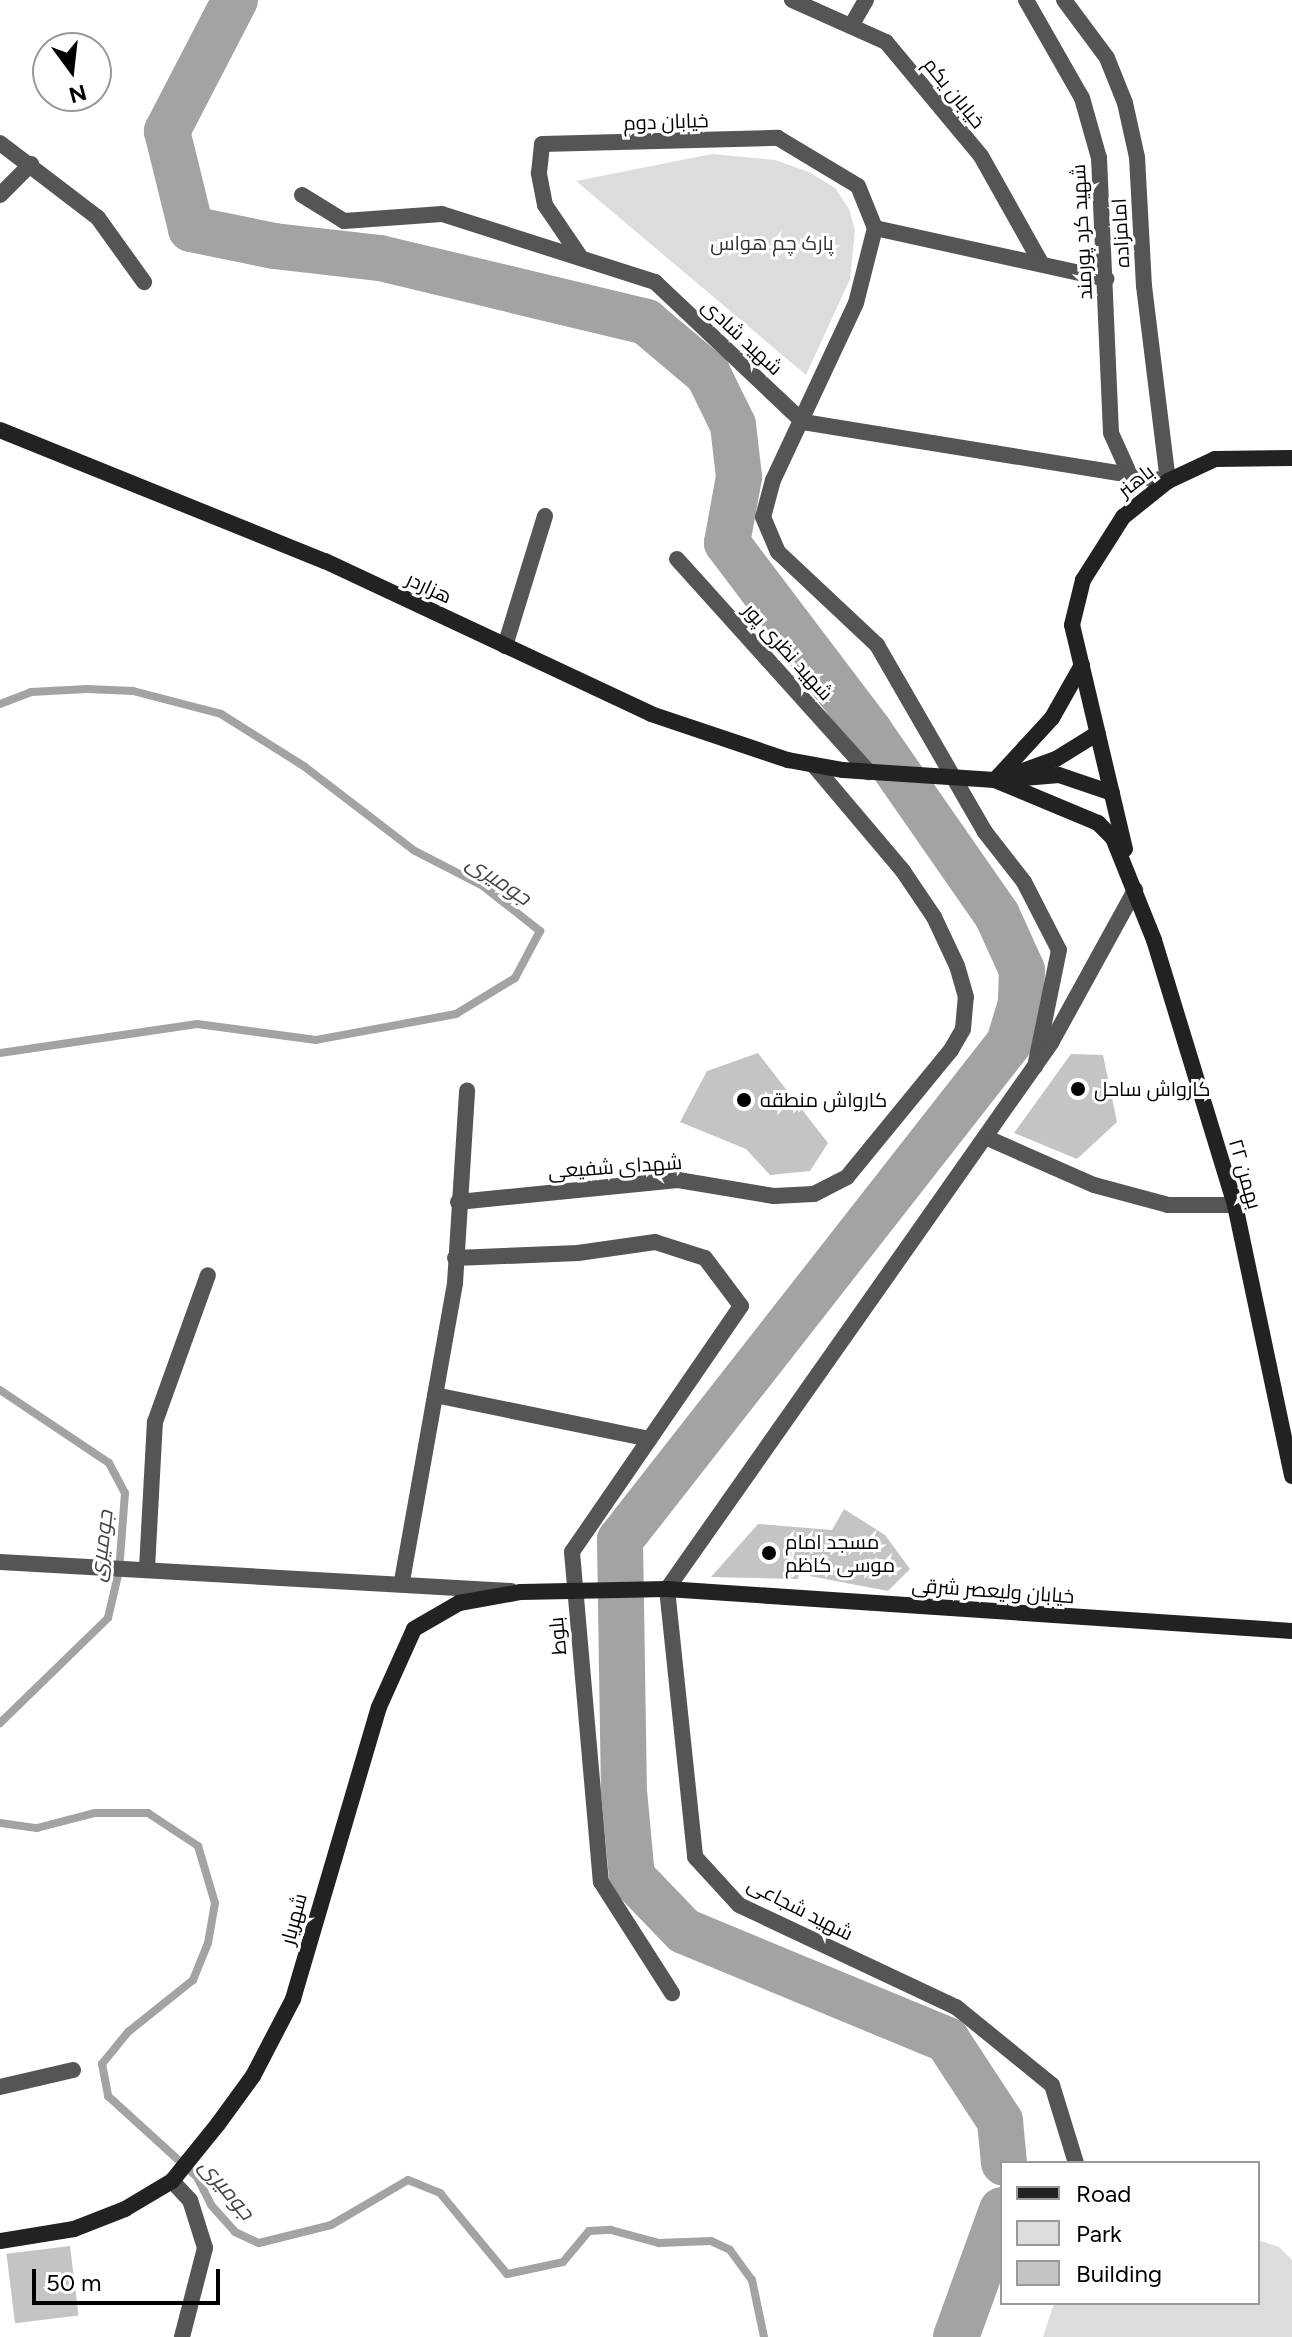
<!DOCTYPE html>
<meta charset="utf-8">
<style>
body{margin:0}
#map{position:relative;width:1292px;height:2337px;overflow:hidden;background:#fff;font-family:Figtree,Cairo,sans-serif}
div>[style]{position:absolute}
.green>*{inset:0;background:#dcdcdc}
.stream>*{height:8px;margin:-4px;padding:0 4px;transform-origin:4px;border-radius:4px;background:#a3a3a3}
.river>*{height:46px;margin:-23px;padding:0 23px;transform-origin:23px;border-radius:23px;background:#a3a3a3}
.building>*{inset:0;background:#c4c4c4;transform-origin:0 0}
.minor>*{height:16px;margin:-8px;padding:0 8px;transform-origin:8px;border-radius:8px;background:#555}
.tertiary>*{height:16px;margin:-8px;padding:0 8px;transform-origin:8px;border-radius:8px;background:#555}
.secondary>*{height:16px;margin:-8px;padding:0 8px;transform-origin:8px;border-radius:8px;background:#222}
.secondary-bridge>*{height:16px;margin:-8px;padding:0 8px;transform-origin:8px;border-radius:8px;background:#222}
.dots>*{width:22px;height:22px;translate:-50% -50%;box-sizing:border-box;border:4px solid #fff;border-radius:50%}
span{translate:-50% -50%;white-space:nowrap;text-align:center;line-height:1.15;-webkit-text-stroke:6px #fff;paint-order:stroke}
.street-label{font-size:20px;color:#000}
.park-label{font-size:20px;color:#333}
.poi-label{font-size:20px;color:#000}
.left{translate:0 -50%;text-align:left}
.water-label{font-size:22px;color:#444;font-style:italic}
.legend{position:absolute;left:1000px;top:2161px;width:260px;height:144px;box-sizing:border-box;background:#fff;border:2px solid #999;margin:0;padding:10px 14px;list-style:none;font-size:24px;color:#000}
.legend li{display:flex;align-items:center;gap:16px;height:40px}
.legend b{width:40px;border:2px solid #999}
.north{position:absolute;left:32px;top:32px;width:80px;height:80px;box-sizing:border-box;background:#fff;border:2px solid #999;border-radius:50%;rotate:165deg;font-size:22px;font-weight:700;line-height:32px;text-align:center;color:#000}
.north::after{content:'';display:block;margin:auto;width:28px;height:36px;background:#000;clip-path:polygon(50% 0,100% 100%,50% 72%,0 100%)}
.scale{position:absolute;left:32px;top:2269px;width:188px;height:36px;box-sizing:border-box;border:4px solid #000;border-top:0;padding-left:10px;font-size:24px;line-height:28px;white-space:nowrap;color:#000;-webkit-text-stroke:6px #fff;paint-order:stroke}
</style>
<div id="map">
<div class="green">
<div style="clip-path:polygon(712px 154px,775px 160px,809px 172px,835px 188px,849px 209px,855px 230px,850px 279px,806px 375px,576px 181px)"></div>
<div style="clip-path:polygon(1258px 2240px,1279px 2247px,1292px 2260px,1292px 2337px,1043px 2337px,1054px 2303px,1258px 2303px)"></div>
</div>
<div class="stream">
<div style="left:0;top:704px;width:33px;rotate:-21deg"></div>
<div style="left:31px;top:692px;width:56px;rotate:-3.1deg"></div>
<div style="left:87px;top:689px;width:46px;rotate:2.5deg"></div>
<div style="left:133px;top:691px;width:91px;rotate:14.6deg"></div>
<div style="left:221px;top:714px;width:99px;rotate:32.2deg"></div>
<div style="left:305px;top:767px;width:138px;rotate:37.4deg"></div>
<div style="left:415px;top:851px;width:76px;rotate:27.2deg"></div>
<div style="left:483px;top:886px;width:73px;rotate:38.3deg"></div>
<div style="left:540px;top:931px;width:53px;rotate:118deg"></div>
<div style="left:515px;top:978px;width:69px;rotate:148.6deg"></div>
<div style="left:456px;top:1014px;width:142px;rotate:169.5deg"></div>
<div style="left:316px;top:1040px;width:120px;rotate:-172.3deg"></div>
<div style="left:197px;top:1024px;width:199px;rotate:171.6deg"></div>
<div style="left:0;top:1390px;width:131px;rotate:33.8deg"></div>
<div style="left:109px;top:1463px;width:34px;rotate:62deg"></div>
<div style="left:125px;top:1493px;width:78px;rotate:94.4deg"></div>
<div style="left:119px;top:1571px;width:48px;rotate:103.2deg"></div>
<div style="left:108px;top:1618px;width:151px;rotate:135.8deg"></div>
<div style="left:0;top:1823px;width:37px;rotate:8deg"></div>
<div style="left:37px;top:1828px;width:60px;rotate:-14.5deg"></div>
<div style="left:95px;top:1813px;width:53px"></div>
<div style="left:148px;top:1813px;width:60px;rotate:33.4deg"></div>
<div style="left:198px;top:1846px;width:59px;rotate:73.4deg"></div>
<div style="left:215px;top:1903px;width:41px;rotate:99.9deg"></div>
<div style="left:208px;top:1943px;width:40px;rotate:112deg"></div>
<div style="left:193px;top:1980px;width:83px;rotate:141.3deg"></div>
<div style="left:128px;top:2032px;width:41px;rotate:129.1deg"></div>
<div style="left:102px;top:2064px;width:33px;rotate:79deg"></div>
<div style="left:108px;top:2096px;width:120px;rotate:42.3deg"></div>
<div style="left:197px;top:2177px;width:31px;rotate:63deg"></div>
<div style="left:211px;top:2205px;width:36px;rotate:48deg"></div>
<div style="left:235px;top:2232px;width:26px;rotate:25deg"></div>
<div style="left:259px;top:2243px;width:74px;rotate:-14deg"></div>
<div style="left:331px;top:2225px;width:89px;rotate:-30.3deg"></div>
<div style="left:408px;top:2180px;width:35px;rotate:22deg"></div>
<div style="left:440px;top:2193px;width:105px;rotate:50.4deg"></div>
<div style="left:507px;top:2274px;width:57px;rotate:-12.1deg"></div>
<div style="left:563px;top:2262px;width:40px;rotate:-50deg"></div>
<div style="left:589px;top:2231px;width:22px;rotate:-3deg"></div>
<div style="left:611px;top:2230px;width:50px;rotate:15.2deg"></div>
<div style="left:659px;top:2243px;width:52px;rotate:-2.2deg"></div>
<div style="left:711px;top:2241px;width:21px;rotate:25deg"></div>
<div style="left:730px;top:2250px;width:37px;rotate:54deg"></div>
<div style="left:752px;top:2280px;width:58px;rotate:78.1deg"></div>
</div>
<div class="river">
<div style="left:235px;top:0;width:148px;rotate:117.4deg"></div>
<div style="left:167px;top:131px;width:101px;rotate:76.2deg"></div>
<div style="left:191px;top:229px;width:85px;rotate:11.6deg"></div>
<div style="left:274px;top:246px;width:107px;rotate:6.5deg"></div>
<div style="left:380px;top:258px;width:274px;rotate:13.5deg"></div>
<div style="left:646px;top:322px;width:81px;rotate:40deg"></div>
<div style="left:708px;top:374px;width:57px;rotate:63.9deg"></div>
<div style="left:733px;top:425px;width:52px;rotate:83.4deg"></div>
<div style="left:739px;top:477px;width:67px;rotate:100.3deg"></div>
<div style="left:727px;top:543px;width:236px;rotate:52.9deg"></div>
<div style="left:869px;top:731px;width:224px;rotate:55.2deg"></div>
<div style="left:997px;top:915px;width:60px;rotate:65.6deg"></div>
<div style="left:1022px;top:970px;width:33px;rotate:92deg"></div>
<div style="left:1021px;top:1003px;width:42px;rotate:106.7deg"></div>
<div style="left:1009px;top:1043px;width:631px;rotate:128.05deg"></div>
<div style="left:620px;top:1540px;width:251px;rotate:89.1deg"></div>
<div style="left:624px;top:1791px;width:86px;rotate:84.7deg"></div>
<div style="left:632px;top:1877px;width:75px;rotate:46.1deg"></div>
<div style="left:684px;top:1931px;width:285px;rotate:22.5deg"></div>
<div style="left:947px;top:2040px;width:97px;rotate:56.8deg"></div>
<div style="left:1000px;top:2121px;width:42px;rotate:84.6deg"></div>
<div style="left:956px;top:2337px;width:135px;rotate:-70.1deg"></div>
</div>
<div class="building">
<div style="clip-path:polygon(758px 1053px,828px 1143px,810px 1171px,770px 1175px,746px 1149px,680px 1122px,707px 1071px)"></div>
<div style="clip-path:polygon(1071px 1054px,1103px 1055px,1117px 1122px,1077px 1159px,1014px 1133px)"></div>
<div style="clip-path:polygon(844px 1509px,885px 1535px,910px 1569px,888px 1591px,799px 1574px,798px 1579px,711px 1577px,758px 1524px,832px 1530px)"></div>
<div style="left:70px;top:2246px;width:70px;height:64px;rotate:83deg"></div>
</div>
<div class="minor">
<div style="left:792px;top:0;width:103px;rotate:24.1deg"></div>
<div style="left:886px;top:42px;width:148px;rotate:50.2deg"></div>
<div style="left:981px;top:156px;width:120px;rotate:60.7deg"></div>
<div style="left:1026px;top:0;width:113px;rotate:60.3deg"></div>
<div style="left:1082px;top:98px;width:62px;rotate:74.2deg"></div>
<div style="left:1099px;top:158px;width:275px;rotate:87.5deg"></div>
<div style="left:1111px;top:433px;width:46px;rotate:65.7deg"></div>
<div style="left:851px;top:26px;width:30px;rotate:-60deg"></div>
<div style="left:0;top:143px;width:123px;rotate:37.4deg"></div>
<div style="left:98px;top:218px;width:79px;rotate:54.3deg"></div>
<div style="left:0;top:195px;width:44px;rotate:-45deg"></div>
<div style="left:302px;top:195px;width:49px;rotate:31.8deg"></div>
<div style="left:344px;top:221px;width:98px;rotate:-4.1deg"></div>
<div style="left:442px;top:214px;width:224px;rotate:17.7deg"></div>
<div style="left:655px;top:282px;width:204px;rotate:43.4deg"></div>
<div style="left:803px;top:422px;width:370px;rotate:9.2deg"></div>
<div style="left:581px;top:258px;width:64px;rotate:-124.2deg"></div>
<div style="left:545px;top:205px;width:33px;rotate:-101deg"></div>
<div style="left:539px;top:173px;width:29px;rotate:-84deg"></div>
<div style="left:542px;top:144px;width:236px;rotate:-1.5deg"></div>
<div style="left:778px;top:138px;width:93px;rotate:31deg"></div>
<div style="left:858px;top:186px;width:45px;rotate:68deg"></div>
<div style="left:875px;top:228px;width:237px;rotate:12.4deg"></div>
<div style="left:677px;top:559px;width:287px;rotate:48deg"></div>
<div style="left:505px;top:646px;width:136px;rotate:-72.9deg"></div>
<div style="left:985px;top:1137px;width:119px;rotate:23.8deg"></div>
<div style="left:1094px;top:1185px;width:77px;rotate:15.1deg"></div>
<div style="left:1168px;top:1205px;width:67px"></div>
<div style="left:458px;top:1202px;width:221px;rotate:-5.7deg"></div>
<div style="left:678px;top:1180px;width:97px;rotate:9.5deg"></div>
<div style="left:774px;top:1196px;width:40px;rotate:-2.9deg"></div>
<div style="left:814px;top:1194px;width:37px;rotate:-27deg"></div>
<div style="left:847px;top:1177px;width:164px;rotate:-50.7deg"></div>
<div style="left:951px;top:1050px;width:24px;rotate:-60deg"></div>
<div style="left:963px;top:1029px;width:32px;rotate:-85deg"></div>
<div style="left:966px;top:997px;width:32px;rotate:-106deg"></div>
<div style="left:957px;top:966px;width:54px;rotate:-115.1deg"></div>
<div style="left:934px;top:917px;width:55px;rotate:-124deg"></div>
<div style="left:903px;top:871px;width:136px;rotate:-130.2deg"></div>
<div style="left:455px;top:1258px;width:123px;rotate:-2.3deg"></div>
<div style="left:578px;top:1253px;width:78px;rotate:-8.1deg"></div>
<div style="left:655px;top:1242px;width:52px;rotate:17.7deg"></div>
<div style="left:705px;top:1258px;width:60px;rotate:53.1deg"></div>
<div style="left:741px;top:1306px;width:298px;rotate:124.5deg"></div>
<div style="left:572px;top:1552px;width:331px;rotate:85deg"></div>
<div style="left:601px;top:1882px;width:132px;rotate:57.4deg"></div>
<div style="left:435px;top:1395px;width:219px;rotate:11.6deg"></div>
<div style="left:0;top:1562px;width:512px;rotate:3.25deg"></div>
<div style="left:147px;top:1568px;width:146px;rotate:-86.9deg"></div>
<div style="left:155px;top:1422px;width:156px;rotate:-70.2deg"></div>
<div style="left:402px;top:1581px;width:303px;rotate:-79.9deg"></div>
<div style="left:455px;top:1283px;width:193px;rotate:-86.4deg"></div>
<div style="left:667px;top:1589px;width:269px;rotate:84deg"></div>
<div style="left:695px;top:1857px;width:65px;rotate:47.5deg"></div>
<div style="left:739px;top:1905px;width:240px;rotate:25.2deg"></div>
<div style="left:956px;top:2007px;width:124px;rotate:39.1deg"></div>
<div style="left:1052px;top:2085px;width:82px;rotate:72.9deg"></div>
<div style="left:0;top:2087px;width:75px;rotate:-13.1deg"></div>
<div style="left:172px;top:2181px;width:26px;rotate:47deg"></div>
<div style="left:190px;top:2200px;width:50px;rotate:72.6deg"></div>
<div style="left:205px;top:2248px;width:92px;rotate:104.5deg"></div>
</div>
<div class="tertiary">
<div style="left:1064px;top:0;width:72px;rotate:53.4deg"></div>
<div style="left:1107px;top:58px;width:48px;rotate:68.2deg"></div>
<div style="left:1125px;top:103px;width:55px;rotate:77.5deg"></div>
<div style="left:1137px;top:157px;width:129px;rotate:86.9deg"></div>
<div style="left:1144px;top:286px;width:196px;rotate:83deg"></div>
<div style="left:875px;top:228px;width:77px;rotate:104.2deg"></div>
<div style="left:856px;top:303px;width:195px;rotate:115.1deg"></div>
<div style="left:773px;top:480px;width:38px;rotate:105deg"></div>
<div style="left:763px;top:517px;width:38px;rotate:67deg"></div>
<div style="left:778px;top:552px;width:136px;rotate:43.2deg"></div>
<div style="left:877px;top:645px;width:216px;rotate:60deg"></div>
<div style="left:985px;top:832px;width:63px;rotate:52deg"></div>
<div style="left:1024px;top:882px;width:76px;rotate:62.8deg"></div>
<div style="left:1059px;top:950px;width:119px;rotate:101.6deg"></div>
<div style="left:667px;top:1589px;width:668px;rotate:-54.88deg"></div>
<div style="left:1051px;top:1043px;width:175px;rotate:-61.2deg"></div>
</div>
<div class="secondary">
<div style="left:0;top:430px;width:350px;rotate:22deg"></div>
<div style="left:325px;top:561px;width:360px;rotate:25.1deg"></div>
<div style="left:651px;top:714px;width:145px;rotate:18.6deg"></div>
<div style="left:788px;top:760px;width:56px;rotate:10.3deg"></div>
<div style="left:1020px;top:772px;width:38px;rotate:-20deg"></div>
<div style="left:1056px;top:759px;width:49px;rotate:-31.8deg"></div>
<div style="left:995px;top:780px;width:112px;rotate:22.7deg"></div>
<div style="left:1098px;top:823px;width:21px;rotate:45deg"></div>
<div style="left:1113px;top:838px;width:110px;rotate:68.1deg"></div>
<div style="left:1154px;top:940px;width:277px;rotate:73deg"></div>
<div style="left:1235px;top:1205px;width:277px;rotate:78.1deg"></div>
<div style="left:995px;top:780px;width:84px;rotate:-47.4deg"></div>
<div style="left:1052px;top:718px;width:61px;rotate:-60.5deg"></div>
<div style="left:1001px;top:780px;width:58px;rotate:-4.9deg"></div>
<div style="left:1059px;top:775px;width:56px;rotate:18.8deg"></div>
<div style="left:1125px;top:849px;width:230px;rotate:-103.3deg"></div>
<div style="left:1072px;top:625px;width:46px;rotate:-76.3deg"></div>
<div style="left:1083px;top:580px;width:75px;rotate:-57.6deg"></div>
<div style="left:1123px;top:517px;width:58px;rotate:-38.7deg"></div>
<div style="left:1168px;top:481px;width:52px;rotate:-25.1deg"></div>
<div style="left:1215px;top:459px;width:77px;rotate:-0.7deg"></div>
<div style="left:0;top:2241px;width:75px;rotate:-9.2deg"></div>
<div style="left:74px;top:2229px;width:55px;rotate:-21.4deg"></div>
<div style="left:125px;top:2209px;width:55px;rotate:-30.8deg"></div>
<div style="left:172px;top:2181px;width:73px;rotate:-51.1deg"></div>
<div style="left:218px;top:2124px;width:59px;rotate:-53.9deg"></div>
<div style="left:253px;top:2076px;width:87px;rotate:-62.5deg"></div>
<div style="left:293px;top:1999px;width:304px;rotate:-73.6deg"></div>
<div style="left:379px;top:1707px;width:85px;rotate:-65.8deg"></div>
<div style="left:414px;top:1629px;width:52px;rotate:-30deg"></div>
<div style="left:459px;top:1603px;width:63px;rotate:-10.1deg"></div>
<div style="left:521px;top:1592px;width:146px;rotate:-1.2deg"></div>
<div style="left:667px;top:1589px;width:626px;rotate:3.84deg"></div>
</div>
<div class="secondary-bridge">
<div style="left:843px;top:770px;width:152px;rotate:3.8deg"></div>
</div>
<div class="dots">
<div style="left:1078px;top:1089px;background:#000"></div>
<div style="left:744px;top:1100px;background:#000"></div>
<div style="left:769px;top:1553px;background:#000"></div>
</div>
<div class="street-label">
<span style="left:954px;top:93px;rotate:51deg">خیابان یکم</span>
<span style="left:666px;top:122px;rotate:-2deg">خیابان دوم</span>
<span style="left:1082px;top:232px;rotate:-93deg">شهید کرد پورمند</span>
<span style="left:1121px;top:233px;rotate:-93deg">امامزاده</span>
<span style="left:742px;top:337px;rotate:43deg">شهید شادی</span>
<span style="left:1136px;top:481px;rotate:-38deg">باهنر</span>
<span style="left:429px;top:588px;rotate:25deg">هزاردر</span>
<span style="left:788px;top:652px;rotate:48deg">شهید نظری پور</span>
<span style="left:615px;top:1167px;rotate:-4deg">شهدای شفیعی</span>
<span style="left:1245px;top:1174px;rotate:74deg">۲۲ بهمن</span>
<span style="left:993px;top:1591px;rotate:4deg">خیابان ولیعصر شرقی</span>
<span style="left:558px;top:1636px;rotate:-95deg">بلوط</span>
<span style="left:800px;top:1909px;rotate:27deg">شهید شجاعی</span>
<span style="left:294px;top:1919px;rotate:-75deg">شهریار</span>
</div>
<div class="park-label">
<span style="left:772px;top:243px">پارک چم هواس</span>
</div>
<div class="poi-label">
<span class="left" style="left:1094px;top:1089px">کارواش ساحل</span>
<span class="left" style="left:760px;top:1100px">کارواش منطقه</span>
<span class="left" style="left:785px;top:1554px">مسجد امام<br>موسی کاظم</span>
</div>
<div class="water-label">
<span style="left:499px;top:880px;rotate:34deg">جومیری</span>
<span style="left:101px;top:1546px;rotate:-83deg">جومیری</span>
<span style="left:227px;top:2189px;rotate:50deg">جومیری</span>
</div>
<ul class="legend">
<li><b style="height:10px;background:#222"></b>Road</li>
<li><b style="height:22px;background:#dcdcdc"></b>Park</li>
<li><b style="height:22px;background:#c4c4c4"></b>Building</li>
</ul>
<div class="north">N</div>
<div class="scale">50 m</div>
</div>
